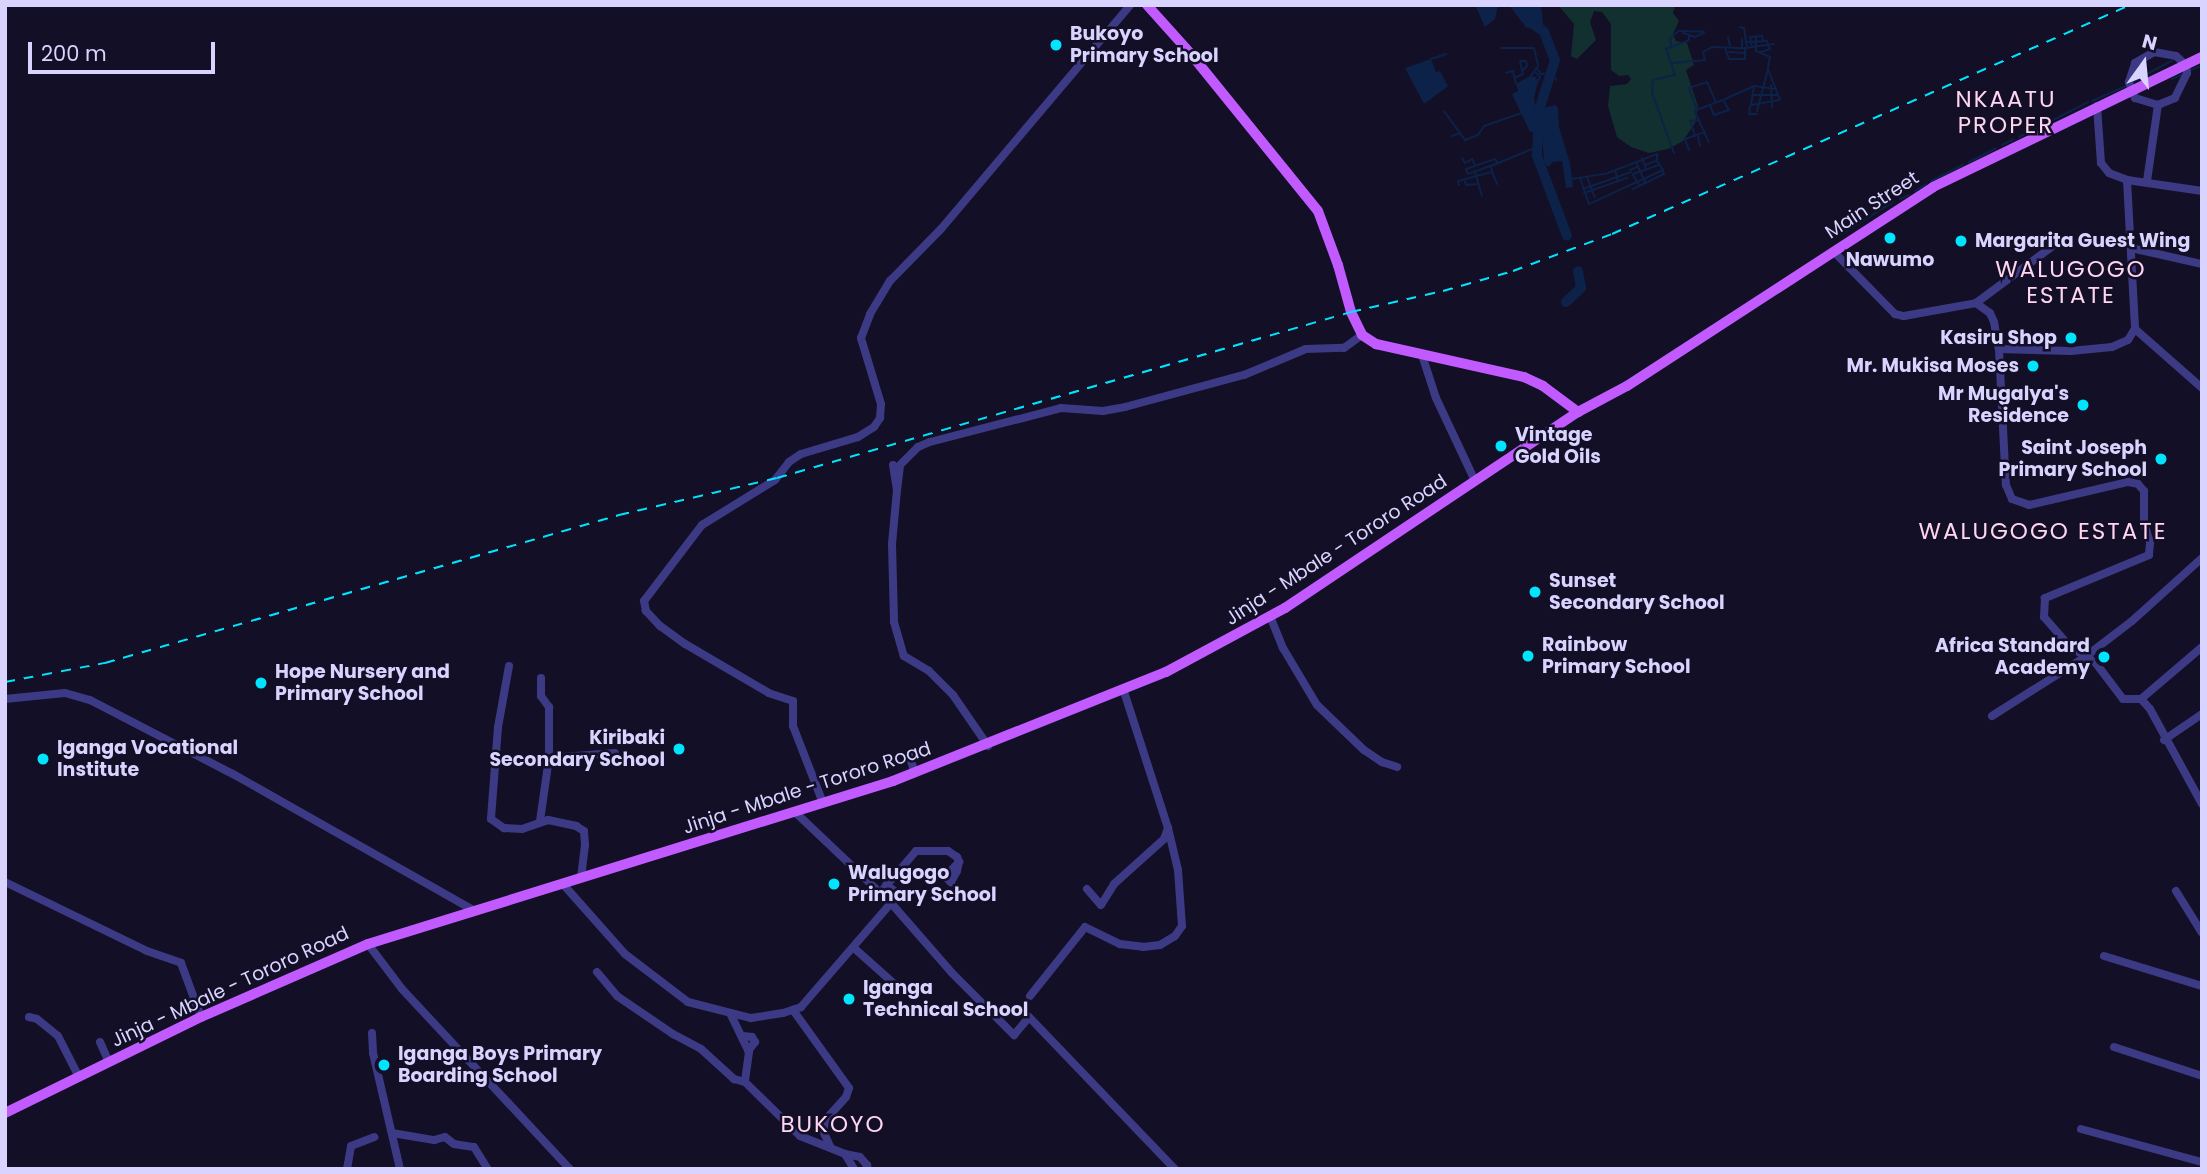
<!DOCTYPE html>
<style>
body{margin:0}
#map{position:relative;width:2207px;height:1174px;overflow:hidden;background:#130f26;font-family:Poppins,sans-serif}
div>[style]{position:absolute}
.green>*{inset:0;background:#12302f}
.water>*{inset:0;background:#0c2248}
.stream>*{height:2px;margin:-1px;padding:0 1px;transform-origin:1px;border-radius:1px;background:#0c2248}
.river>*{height:10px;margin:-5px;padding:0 5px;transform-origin:5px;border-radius:5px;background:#0c2248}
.minor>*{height:8px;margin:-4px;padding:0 4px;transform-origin:4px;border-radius:4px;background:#3d3a85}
.major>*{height:10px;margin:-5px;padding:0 5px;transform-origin:5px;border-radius:5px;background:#c25bff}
.rail>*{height:2px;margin-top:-1px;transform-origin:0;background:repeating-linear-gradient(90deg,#00e5ff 0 10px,transparent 0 19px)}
.dots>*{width:19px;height:19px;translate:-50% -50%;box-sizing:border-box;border:4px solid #130f26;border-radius:50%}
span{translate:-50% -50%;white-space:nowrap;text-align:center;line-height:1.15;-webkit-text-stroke:5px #130f26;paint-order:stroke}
.poi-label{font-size:19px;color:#d9d4ff;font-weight:700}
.left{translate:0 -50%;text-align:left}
.right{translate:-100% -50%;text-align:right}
.street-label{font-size:19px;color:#d9d4ff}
.quarter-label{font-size:23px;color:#ffd6f0;letter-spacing:2px}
.frame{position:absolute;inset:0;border:7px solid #d9d4ff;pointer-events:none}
.north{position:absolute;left:2109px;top:28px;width:70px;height:70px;-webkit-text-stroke:5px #130f26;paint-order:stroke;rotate:15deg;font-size:19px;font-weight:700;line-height:28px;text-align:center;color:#d9d4ff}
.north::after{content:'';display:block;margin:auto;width:24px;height:32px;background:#d9d4ff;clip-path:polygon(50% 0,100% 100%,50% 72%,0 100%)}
.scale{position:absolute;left:28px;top:42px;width:187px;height:32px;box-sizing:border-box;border:4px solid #d9d4ff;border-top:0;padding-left:9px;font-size:21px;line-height:24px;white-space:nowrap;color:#d9d4ff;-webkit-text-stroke:5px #130f26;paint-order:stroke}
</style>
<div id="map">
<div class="green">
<div style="clip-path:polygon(1558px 5px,1675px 5px,1673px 13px,1679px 21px,1673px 34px,1676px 41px,1687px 43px,1694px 65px,1686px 70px,1698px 106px,1695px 123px,1683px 141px,1668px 149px,1649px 153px,1631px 147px,1617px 137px,1608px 106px,1610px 86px,1627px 84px,1631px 79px,1628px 75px,1619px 76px,1611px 70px,1611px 24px,1602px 12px,1594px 11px,1590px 22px,1596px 40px,1577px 59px,1571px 56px,1574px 24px)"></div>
</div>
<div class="water">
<div style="clip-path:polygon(1475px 5px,1498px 5px,1495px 19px,1485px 27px)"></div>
<div style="clip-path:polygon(1523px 5px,1541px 5px,1544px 32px,1525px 27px,1520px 12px)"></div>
<div style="clip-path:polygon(1431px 59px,1436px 72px,1440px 71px,1448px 86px,1424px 104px,1405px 68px)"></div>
<div style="clip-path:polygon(1530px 76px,1536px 77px,1538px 81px,1534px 98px,1536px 109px,1556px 105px,1558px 108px,1559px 127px,1570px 163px,1573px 187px,1566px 188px,1562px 161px,1553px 162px,1548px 167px,1544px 162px,1542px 131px,1530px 132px,1512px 94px,1518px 91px,1516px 84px)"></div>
</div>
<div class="stream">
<div style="left:1740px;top:27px;width:4px;rotate:14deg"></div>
<div style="left:1744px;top:28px;width:20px;rotate:81deg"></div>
<div style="left:1683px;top:33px;width:13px;rotate:18deg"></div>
<div style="left:1695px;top:37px;width:10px;rotate:-24deg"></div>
<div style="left:1728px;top:37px;width:9px;rotate:77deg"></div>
<div style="left:1742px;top:39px;width:9px;rotate:90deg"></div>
<div style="left:1746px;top:42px;width:21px;rotate:-3deg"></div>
<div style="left:1767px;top:41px;width:9px;rotate:69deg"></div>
<div style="left:1770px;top:49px;width:10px;rotate:163deg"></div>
<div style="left:1671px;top:45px;width:7px;rotate:-98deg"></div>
<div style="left:1670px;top:38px;width:11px;rotate:-38deg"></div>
<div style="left:1679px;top:31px;width:25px;rotate:2deg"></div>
<div style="left:1752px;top:47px;width:10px;rotate:-101deg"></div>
<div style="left:1750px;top:37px;width:12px;rotate:-5deg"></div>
<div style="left:1762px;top:36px;width:4px;rotate:76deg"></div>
<div style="left:1501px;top:48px;width:33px"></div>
<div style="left:1534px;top:48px;width:18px;rotate:77deg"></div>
<div style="left:1538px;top:66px;width:14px;rotate:126deg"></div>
<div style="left:1725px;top:48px;width:12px;rotate:70deg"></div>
<div style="left:1729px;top:59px;width:16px"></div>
<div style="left:1745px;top:59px;width:10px;rotate:-90deg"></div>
<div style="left:1729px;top:52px;width:15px;rotate:4deg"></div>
<div style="left:1431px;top:59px;width:16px;rotate:-18deg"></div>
<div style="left:1521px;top:61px;width:5px"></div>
<div style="left:1526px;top:61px;width:5px;rotate:79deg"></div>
<div style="left:1527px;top:66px;width:6px;rotate:135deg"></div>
<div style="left:1672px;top:63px;width:33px;rotate:-5deg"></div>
<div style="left:1705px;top:60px;width:8px;rotate:-104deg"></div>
<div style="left:1703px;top:52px;width:10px;rotate:-29deg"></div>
<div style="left:1712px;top:47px;width:33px;rotate:2deg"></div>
<div style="left:1745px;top:48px;width:29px;rotate:-8deg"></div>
<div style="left:1537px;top:69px;width:6px;rotate:51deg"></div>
<div style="left:1541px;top:74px;width:9px;rotate:-6deg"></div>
<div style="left:1551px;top:70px;width:11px;rotate:63deg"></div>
<div style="left:2191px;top:70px;width:12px;rotate:-20deg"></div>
<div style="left:1506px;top:73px;width:7px;rotate:-16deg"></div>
<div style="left:1513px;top:71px;width:13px;rotate:77deg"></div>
<div style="left:1536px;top:73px;width:6px;rotate:45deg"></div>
<div style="left:1540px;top:77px;width:7px;rotate:117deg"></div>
<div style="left:1515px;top:78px;width:9px;rotate:-27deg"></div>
<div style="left:1523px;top:74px;width:13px;rotate:-103deg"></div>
<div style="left:2172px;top:79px;width:13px;rotate:-23deg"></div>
<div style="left:2134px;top:81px;width:44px;rotate:-28.3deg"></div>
<div style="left:1771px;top:85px;width:22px;rotate:87deg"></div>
<div style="left:1754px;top:86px;width:19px;rotate:99deg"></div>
<div style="left:1751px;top:105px;width:29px;rotate:-10deg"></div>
<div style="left:1780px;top:100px;width:34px;rotate:-111deg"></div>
<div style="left:1768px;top:68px;width:11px;rotate:-80deg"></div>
<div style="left:1770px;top:57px;width:15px;rotate:-157deg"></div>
<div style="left:1756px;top:51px;width:14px;rotate:-90deg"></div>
<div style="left:1752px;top:95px;width:25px"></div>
<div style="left:1725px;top:99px;width:32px;rotate:-24deg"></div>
<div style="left:1754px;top:86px;width:21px;rotate:8deg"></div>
<div style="left:2092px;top:101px;width:36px;rotate:-24deg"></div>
<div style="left:1750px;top:106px;width:8px;rotate:97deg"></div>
<div style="left:1749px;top:114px;width:8px"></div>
<div style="left:1540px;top:108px;width:19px;rotate:-87deg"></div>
<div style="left:1697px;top:110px;width:23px;rotate:-110deg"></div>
<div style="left:1689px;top:88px;width:19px;rotate:-18deg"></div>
<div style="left:1707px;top:82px;width:22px;rotate:66deg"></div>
<div style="left:1444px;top:111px;width:36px;rotate:54deg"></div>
<div style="left:1465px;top:140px;width:14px;rotate:-21deg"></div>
<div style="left:1478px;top:135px;width:11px;rotate:-56deg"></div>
<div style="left:1484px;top:126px;width:39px;rotate:-19deg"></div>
<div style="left:1757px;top:111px;width:43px;rotate:-75.3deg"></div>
<div style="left:1699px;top:121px;width:23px;rotate:65deg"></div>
<div style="left:2051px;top:121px;width:42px;rotate:-27.2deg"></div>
<div style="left:1452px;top:136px;width:9px;rotate:-21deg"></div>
<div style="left:1695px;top:136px;width:16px;rotate:-108deg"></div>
<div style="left:1690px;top:121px;width:9px;rotate:-6deg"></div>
<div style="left:1699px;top:120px;width:10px;rotate:-119deg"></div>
<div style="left:1694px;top:111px;width:31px;rotate:-21deg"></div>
<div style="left:1723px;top:100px;width:12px;rotate:59deg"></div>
<div style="left:1729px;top:110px;width:16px;rotate:162deg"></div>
<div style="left:1714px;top:115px;width:11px;rotate:-112deg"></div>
<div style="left:1698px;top:136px;width:10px;rotate:79deg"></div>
<div style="left:2019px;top:137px;width:30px;rotate:-26deg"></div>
<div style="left:2002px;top:145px;width:13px;rotate:-27deg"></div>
<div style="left:1689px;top:150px;width:12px;rotate:-110deg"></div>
<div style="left:1685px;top:139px;width:21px;rotate:-19deg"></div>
<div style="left:1674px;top:153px;width:64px;rotate:-110.1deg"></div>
<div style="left:1652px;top:93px;width:13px;rotate:-86deg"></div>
<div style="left:1653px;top:80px;width:23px;rotate:-13deg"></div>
<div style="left:1675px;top:75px;width:28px;rotate:-109deg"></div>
<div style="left:1666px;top:49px;width:25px;rotate:-21deg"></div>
<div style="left:1689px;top:40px;width:4px;rotate:-90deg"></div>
<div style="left:1462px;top:158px;width:6px;rotate:59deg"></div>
<div style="left:1465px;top:163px;width:8px;rotate:-30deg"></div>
<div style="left:1472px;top:159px;width:7px;rotate:63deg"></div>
<div style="left:1642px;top:158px;width:12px;rotate:70deg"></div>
<div style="left:1636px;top:162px;width:22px;rotate:66deg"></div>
<div style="left:1969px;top:162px;width:30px;rotate:-27deg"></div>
<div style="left:1645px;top:165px;width:12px;rotate:-20deg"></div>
<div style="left:1490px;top:166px;width:23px;rotate:160deg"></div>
<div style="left:1468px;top:174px;width:5px;rotate:-112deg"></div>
<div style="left:1466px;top:169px;width:31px;rotate:-19deg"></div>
<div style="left:1495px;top:159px;width:4px;rotate:56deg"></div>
<div style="left:1615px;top:170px;width:11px;rotate:75deg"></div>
<div style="left:1630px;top:170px;width:8px;rotate:-23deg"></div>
<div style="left:1475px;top:172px;width:25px;rotate:74deg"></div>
<div style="left:1492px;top:172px;width:13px;rotate:67deg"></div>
<div style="left:1633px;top:174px;width:28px;rotate:-19deg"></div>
<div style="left:1633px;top:175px;width:12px;rotate:59deg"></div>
<div style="left:1587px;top:177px;width:22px;rotate:69deg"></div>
<div style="left:1572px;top:179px;width:36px;rotate:-9deg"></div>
<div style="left:1608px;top:173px;width:53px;rotate:-21.2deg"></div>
<div style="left:1657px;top:154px;width:7px;rotate:90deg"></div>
<div style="left:1657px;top:161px;width:11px;rotate:56deg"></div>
<div style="left:1663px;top:170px;width:81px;rotate:155.3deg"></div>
<div style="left:1589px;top:204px;width:28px;rotate:-109deg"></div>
<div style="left:1465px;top:181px;width:4px;rotate:76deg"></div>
<div style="left:1466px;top:185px;width:11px;rotate:-5deg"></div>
<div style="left:1931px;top:181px;width:36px;rotate:-27deg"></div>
<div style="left:1459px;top:185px;width:4px;rotate:-104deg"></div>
<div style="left:1458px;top:181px;width:35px;rotate:-15deg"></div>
<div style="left:1492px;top:172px;width:6px;rotate:-99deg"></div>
<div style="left:1491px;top:166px;width:50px;rotate:-22.4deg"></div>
<div style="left:1583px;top:189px;width:51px;rotate:-19.5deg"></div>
<div style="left:1633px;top:189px;width:34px;rotate:-26deg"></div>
<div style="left:1664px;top:174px;width:3px;rotate:-108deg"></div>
<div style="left:1915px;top:191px;width:13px;rotate:-32deg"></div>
<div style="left:1584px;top:193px;width:46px;rotate:-19.2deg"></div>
<div style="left:1900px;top:199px;width:10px;rotate:-24deg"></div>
<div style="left:1832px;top:240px;width:72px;rotate:-31.9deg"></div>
</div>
<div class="river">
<div style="left:1515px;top:5px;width:16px;rotate:52deg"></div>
<div style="left:1525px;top:18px;width:24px;rotate:36deg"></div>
<div style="left:1544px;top:32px;width:30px;rotate:69deg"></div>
<div style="left:1555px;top:60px;width:52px;rotate:107.7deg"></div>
<div style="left:1539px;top:110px;width:46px;rotate:92.5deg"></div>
<div style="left:1537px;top:156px;width:85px;rotate:69.4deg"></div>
<div style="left:1566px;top:302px;width:21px;rotate:-43deg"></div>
<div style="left:1581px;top:288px;width:17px;rotate:-100deg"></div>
</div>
<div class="minor">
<div style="left:2154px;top:52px;width:22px;rotate:10deg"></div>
<div style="left:2176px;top:56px;width:13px;rotate:42deg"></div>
<div style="left:2186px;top:65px;width:8px;rotate:83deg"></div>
<div style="left:2187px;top:73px;width:28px;rotate:116deg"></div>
<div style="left:2175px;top:98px;width:18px;rotate:158deg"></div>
<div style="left:2158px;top:105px;width:24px;rotate:-163deg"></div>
<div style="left:2135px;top:98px;width:17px;rotate:-111deg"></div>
<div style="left:2129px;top:82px;width:20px;rotate:-72deg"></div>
<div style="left:2135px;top:63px;width:22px;rotate:-30deg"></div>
<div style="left:2097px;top:106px;width:57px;rotate:86deg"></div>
<div style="left:2101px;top:163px;width:13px;rotate:51deg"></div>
<div style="left:2109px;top:173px;width:19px;rotate:21deg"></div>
<div style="left:2127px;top:180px;width:149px;rotate:86.9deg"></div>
<div style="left:2135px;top:329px;width:89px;rotate:41.4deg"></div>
<div style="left:2127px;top:180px;width:76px;rotate:8.3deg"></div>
<div style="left:2147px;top:181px;width:77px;rotate:-81.8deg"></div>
<div style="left:2131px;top:248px;width:73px;rotate:12.7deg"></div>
<div style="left:1834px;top:252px;width:87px;rotate:45.5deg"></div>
<div style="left:1895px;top:314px;width:9px;rotate:13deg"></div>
<div style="left:1904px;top:316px;width:73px;rotate:-10.2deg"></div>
<div style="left:1976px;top:303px;width:17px;rotate:36deg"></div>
<div style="left:1990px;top:313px;width:10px;rotate:66deg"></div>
<div style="left:1994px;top:322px;width:27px;rotate:80deg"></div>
<div style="left:1999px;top:349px;width:72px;rotate:1.6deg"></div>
<div style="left:2071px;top:351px;width:41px;rotate:-5.6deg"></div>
<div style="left:2112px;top:347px;width:17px;rotate:-24deg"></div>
<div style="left:2128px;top:340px;width:13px;rotate:-58deg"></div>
<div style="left:1976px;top:303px;width:97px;rotate:-36.6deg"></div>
<div style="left:1999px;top:349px;width:136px;rotate:87.1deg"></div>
<div style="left:2006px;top:485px;width:15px;rotate:67deg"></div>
<div style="left:2012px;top:499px;width:18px;rotate:19deg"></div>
<div style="left:2029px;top:505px;width:102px;rotate:-13.1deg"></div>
<div style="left:2128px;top:482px;width:10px;rotate:11deg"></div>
<div style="left:2138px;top:484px;width:9px;rotate:49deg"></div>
<div style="left:2144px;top:491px;width:32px;rotate:90deg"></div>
<div style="left:2144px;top:523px;width:21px;rotate:73deg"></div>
<div style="left:2150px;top:543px;width:12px;rotate:95deg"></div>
<div style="left:2149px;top:555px;width:113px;rotate:157.5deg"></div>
<div style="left:2045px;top:598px;width:19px;rotate:93deg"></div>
<div style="left:2044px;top:617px;width:38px;rotate:49deg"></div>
<div style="left:2069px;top:646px;width:31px;rotate:32deg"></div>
<div style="left:2095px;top:662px;width:46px;rotate:52.9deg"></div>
<div style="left:2123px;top:699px;width:18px"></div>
<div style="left:2141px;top:699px;width:13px;rotate:48deg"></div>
<div style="left:2150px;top:709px;width:108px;rotate:61.3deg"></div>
<div style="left:1422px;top:355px;width:45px;rotate:72deg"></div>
<div style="left:1436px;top:398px;width:92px;rotate:64.8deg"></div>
<div style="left:893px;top:465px;width:25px;rotate:81deg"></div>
<div style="left:897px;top:490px;width:54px;rotate:95.3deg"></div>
<div style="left:892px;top:544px;width:78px;rotate:88.5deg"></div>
<div style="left:894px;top:622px;width:35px;rotate:74deg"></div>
<div style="left:904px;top:656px;width:29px;rotate:31deg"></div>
<div style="left:929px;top:671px;width:34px;rotate:45deg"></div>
<div style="left:953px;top:695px;width:62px;rotate:55.5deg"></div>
<div style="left:897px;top:490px;width:25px;rotate:-83deg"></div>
<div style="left:900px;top:465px;width:25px;rotate:-45deg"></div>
<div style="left:918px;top:447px;width:13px;rotate:-23deg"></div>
<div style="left:930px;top:442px;width:135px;rotate:-14.5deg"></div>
<div style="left:1061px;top:408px;width:42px;rotate:4.1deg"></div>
<div style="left:1103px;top:411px;width:22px;rotate:-10deg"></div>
<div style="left:1125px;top:407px;width:123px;rotate:-15.1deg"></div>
<div style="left:1244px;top:375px;width:67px;rotate:-22.8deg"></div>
<div style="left:1306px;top:349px;width:38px;rotate:-2deg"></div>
<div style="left:1344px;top:348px;width:22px;rotate:-36deg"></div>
<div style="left:1270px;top:616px;width:35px;rotate:68deg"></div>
<div style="left:1283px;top:648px;width:66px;rotate:59.2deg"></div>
<div style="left:1317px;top:705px;width:65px;rotate:43.8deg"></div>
<div style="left:1364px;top:750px;width:22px;rotate:34deg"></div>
<div style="left:1382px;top:762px;width:16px;rotate:18deg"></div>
<div style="left:509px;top:666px;width:62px;rotate:100.2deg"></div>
<div style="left:498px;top:727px;width:92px;rotate:94.4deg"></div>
<div style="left:491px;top:819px;width:16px;rotate:35deg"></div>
<div style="left:504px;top:828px;width:18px;rotate:3deg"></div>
<div style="left:522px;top:829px;width:28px;rotate:-19deg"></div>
<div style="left:548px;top:820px;width:29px;rotate:12deg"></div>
<div style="left:576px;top:826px;width:9px;rotate:32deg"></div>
<div style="left:584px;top:831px;width:14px;rotate:86deg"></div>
<div style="left:585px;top:845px;width:32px;rotate:97deg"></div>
<div style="left:541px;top:678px;width:18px;rotate:90deg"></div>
<div style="left:541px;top:696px;width:14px;rotate:54deg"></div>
<div style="left:549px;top:707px;width:51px;rotate:90deg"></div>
<div style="left:5px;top:699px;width:60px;rotate:-5.7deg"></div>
<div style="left:65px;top:693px;width:26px;rotate:16deg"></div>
<div style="left:90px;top:700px;width:161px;rotate:27.4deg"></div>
<div style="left:233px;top:774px;width:276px;rotate:29.5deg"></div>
<div style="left:2141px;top:699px;width:80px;rotate:-40.4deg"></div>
<div style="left:1992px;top:716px;width:110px;rotate:-32.4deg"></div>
<div style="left:2085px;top:657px;width:59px;rotate:-37.5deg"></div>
<div style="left:2132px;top:621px;width:94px;rotate:-42deg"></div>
<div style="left:2164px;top:740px;width:46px;rotate:-34.4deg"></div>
<div style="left:909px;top:755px;width:19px;rotate:72deg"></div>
<div style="left:823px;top:803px;width:83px;rotate:-111.3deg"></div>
<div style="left:793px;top:726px;width:25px;rotate:-90deg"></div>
<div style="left:793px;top:701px;width:25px;rotate:-162deg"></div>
<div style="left:769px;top:693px;width:97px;rotate:-149.7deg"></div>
<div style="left:685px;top:644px;width:31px;rotate:-144deg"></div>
<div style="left:660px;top:626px;width:21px;rotate:-133deg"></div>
<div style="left:646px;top:611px;width:10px;rotate:-101deg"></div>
<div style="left:644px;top:601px;width:96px;rotate:-52.7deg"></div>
<div style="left:702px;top:525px;width:86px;rotate:-31.7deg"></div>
<div style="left:775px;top:480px;width:23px;rotate:-52deg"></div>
<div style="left:789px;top:462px;width:14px;rotate:-34deg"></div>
<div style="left:801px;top:454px;width:59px;rotate:-16.6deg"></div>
<div style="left:858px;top:437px;width:19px;rotate:-32deg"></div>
<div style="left:874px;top:427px;width:11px;rotate:-56deg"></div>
<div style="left:880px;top:418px;width:14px;rotate:-86deg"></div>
<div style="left:881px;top:404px;width:69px;rotate:-106.9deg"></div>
<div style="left:861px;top:338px;width:26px;rotate:-69deg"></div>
<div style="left:870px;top:314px;width:39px;rotate:-59deg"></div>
<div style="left:890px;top:281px;width:73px;rotate:-45.6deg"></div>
<div style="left:941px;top:229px;width:293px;rotate:-49.8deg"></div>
<div style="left:795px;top:812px;width:132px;rotate:43.5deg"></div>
<div style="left:891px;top:903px;width:93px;rotate:48.9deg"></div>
<div style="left:952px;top:973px;width:88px;rotate:45deg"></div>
<div style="left:1014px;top:1035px;width:23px;rotate:-50deg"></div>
<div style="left:1029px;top:1017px;width:211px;rotate:46.2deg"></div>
<div style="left:540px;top:821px;width:64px;rotate:-81.9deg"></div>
<div style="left:549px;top:758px;width:66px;rotate:-4.3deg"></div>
<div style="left:5px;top:882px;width:158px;rotate:25.9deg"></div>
<div style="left:147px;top:951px;width:36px;rotate:19deg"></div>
<div style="left:181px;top:963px;width:58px;rotate:69.7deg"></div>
<div style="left:562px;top:883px;width:95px;rotate:48.4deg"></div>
<div style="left:625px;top:954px;width:79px;rotate:37.3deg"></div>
<div style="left:688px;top:1002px;width:65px;rotate:14.3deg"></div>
<div style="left:751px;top:1018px;width:32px;rotate:-9deg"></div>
<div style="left:783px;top:1013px;width:19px;rotate:-18deg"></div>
<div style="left:801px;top:1007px;width:138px;rotate:-49.1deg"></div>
<div style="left:886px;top:885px;width:12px;rotate:35deg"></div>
<div style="left:1087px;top:889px;width:21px;rotate:49deg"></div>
<div style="left:1101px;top:905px;width:25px;rotate:-58deg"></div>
<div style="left:1114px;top:884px;width:67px;rotate:-42deg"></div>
<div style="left:1164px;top:839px;width:12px;rotate:-70deg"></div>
<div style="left:2176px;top:891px;width:49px;rotate:58.2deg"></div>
<div style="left:880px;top:893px;width:55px;rotate:-49.4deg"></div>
<div style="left:916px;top:851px;width:32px"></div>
<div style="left:948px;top:851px;width:11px;rotate:34deg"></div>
<div style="left:957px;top:857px;width:5px;rotate:68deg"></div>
<div style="left:959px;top:862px;width:9px;rotate:103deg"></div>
<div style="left:957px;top:871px;width:13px;rotate:119deg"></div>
<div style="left:951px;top:882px;width:8px;rotate:-140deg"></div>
<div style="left:945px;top:877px;width:21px;rotate:-47deg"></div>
<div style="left:368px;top:944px;width:56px;rotate:52.9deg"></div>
<div style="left:402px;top:989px;width:246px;rotate:47deg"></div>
<div style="left:854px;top:948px;width:59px;rotate:41.6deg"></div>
<div style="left:2104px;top:956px;width:102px;rotate:17deg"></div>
<div style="left:597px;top:972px;width:31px;rotate:50deg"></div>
<div style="left:617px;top:996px;width:68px;rotate:34.2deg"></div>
<div style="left:673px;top:1034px;width:32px;rotate:28deg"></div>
<div style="left:701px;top:1049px;width:45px;rotate:42.3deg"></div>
<div style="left:734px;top:1079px;width:11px;rotate:15deg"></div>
<div style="left:745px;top:1082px;width:77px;rotate:44.5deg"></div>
<div style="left:800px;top:1136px;width:48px;rotate:21.8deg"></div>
<div style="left:845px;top:1154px;width:17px;rotate:59deg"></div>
<div style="left:1030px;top:996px;width:88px;rotate:-51.4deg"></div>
<div style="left:1085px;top:927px;width:39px;rotate:26deg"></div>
<div style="left:1120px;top:944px;width:23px;rotate:7deg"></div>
<div style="left:1143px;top:947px;width:17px;rotate:-7deg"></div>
<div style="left:1160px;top:945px;width:17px;rotate:-31deg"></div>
<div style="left:1175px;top:936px;width:12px;rotate:-55deg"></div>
<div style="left:1182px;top:926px;width:56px;rotate:-94.1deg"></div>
<div style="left:1178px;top:870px;width:43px;rotate:-103.4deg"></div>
<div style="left:1168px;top:828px;width:146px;rotate:-107.9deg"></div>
<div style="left:793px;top:1010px;width:96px;rotate:54.3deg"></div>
<div style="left:849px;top:1088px;width:9px;rotate:108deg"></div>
<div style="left:846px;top:1097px;width:30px;rotate:132deg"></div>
<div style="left:826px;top:1119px;width:12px;rotate:104deg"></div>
<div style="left:823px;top:1131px;width:17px;rotate:65deg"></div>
<div style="left:731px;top:1015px;width:41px;rotate:64.1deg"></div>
<div style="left:749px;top:1052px;width:30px;rotate:98deg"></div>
<div style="left:29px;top:1017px;width:8px;rotate:14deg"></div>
<div style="left:37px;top:1019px;width:27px;rotate:39deg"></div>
<div style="left:58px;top:1036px;width:46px;rotate:62.9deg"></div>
<div style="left:372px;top:1033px;width:20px;rotate:87deg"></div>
<div style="left:373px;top:1053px;width:119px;rotate:76.9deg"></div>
<div style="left:743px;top:1036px;width:9px;rotate:6deg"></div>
<div style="left:752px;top:1037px;width:6px;rotate:59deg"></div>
<div style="left:755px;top:1042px;width:11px;rotate:128deg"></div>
<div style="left:100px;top:1042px;width:22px;rotate:66deg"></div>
<div style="left:2114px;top:1047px;width:93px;rotate:18.2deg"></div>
<div style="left:2081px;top:1129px;width:125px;rotate:15.3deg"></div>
<div style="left:392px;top:1133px;width:43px;rotate:9.5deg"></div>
<div style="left:434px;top:1140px;width:11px;rotate:-15deg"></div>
<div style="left:445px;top:1137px;width:11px;rotate:38deg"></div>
<div style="left:454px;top:1144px;width:20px;rotate:9deg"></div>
<div style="left:474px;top:1147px;width:26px;rotate:58deg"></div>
<div style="left:845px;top:1154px;width:15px;rotate:11deg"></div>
<div style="left:860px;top:1157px;width:11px;rotate:49deg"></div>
<div style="left:867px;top:1165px;width:4px;rotate:104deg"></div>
<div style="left:347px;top:1169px;width:23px;rotate:-80deg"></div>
<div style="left:351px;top:1146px;width:25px;rotate:-21deg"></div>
</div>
<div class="major">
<div style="left:1147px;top:5px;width:64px;rotate:48.1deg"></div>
<div style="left:1190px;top:53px;width:203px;rotate:51deg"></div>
<div style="left:1318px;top:211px;width:58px;rotate:69.7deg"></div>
<div style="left:1338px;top:265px;width:49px;rotate:74.5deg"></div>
<div style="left:1351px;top:312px;width:25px;rotate:64deg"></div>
<div style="left:1362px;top:335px;width:17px;rotate:33deg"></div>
<div style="left:1376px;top:344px;width:152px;rotate:12.6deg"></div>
<div style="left:1524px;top:377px;width:21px;rotate:25deg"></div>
<div style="left:1543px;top:386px;width:44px;rotate:36.6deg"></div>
<div style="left:5px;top:1113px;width:218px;rotate:-26.1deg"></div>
<div style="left:201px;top:1017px;width:182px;rotate:-23.6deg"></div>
<div style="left:368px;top:944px;width:550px;rotate:-17.25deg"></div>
<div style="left:893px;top:781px;width:294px;rotate:-21.8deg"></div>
<div style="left:1166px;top:672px;width:135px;rotate:-28.3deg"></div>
<div style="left:1285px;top:608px;width:353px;rotate:-33.8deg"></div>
<div style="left:1578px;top:412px;width:55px;rotate:-28deg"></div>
<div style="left:1627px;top:386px;width:365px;rotate:-33deg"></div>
<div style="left:1933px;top:187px;width:299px;rotate:-25.8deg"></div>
</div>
<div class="rail">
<div style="left:5px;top:682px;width:102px;rotate:-10.8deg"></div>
<div style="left:105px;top:663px;width:535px;rotate:-16.06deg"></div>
<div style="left:619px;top:515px;width:162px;rotate:-13.2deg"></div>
<div style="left:777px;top:478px;width:598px;rotate:-16.13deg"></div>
<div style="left:1351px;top:312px;width:94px;rotate:-12.9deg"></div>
<div style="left:1443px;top:291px;width:73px;rotate:-15.9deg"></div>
<div style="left:1513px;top:271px;width:106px;rotate:-20.5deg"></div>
<div style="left:1612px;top:234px;width:566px;rotate:-23.85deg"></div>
</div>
<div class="dots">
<div style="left:1056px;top:45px;background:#00e5ff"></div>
<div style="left:1890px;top:238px;background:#00e5ff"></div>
<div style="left:1961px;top:241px;background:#00e5ff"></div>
<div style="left:2071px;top:338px;background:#00e5ff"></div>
<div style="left:2033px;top:366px;background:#00e5ff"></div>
<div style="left:2083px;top:405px;background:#00e5ff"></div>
<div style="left:1501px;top:446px;background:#00e5ff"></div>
<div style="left:2161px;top:459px;background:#00e5ff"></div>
<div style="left:1535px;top:592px;background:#00e5ff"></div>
<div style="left:1528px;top:656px;background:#00e5ff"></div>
<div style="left:2104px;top:657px;background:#00e5ff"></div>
<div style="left:261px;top:683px;background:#00e5ff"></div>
<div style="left:679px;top:749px;background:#00e5ff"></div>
<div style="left:43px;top:759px;background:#00e5ff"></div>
<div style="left:834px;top:884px;background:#00e5ff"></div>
<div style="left:849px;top:999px;background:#00e5ff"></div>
<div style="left:384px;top:1065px;background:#00e5ff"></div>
</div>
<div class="poi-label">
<span class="left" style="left:1070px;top:45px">Bukoyo<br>Primary School</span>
<span class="left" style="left:1975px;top:241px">Margarita Guest Wing</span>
<span style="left:1890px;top:260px">Nawumo</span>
<span class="right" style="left:2057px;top:338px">Kasiru Shop</span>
<span class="right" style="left:2019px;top:366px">Mr. Mukisa Moses</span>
<span class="right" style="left:2069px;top:405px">Mr Mugalya's<br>Residence</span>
<span class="left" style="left:1515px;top:446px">Vintage<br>Gold Oils</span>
<span class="right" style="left:2147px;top:459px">Saint Joseph<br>Primary School</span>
<span class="left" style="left:1549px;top:592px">Sunset<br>Secondary School</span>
<span class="left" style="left:1542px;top:656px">Rainbow<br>Primary School</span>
<span class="right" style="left:2090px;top:657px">Africa Standard<br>Academy</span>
<span class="left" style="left:275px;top:683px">Hope Nursery and<br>Primary School</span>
<span class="right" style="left:665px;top:749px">Kiribaki<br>Secondary School</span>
<span class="left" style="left:57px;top:759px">Iganga Vocational<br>Institute</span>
<span class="left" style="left:848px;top:884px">Walugogo<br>Primary School</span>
<span class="left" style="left:863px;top:999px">Iganga<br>Technical School</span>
<span class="left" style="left:398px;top:1065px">Iganga Boys Primary<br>Boarding School</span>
</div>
<div class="street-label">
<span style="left:1872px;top:205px;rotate:-33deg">Main Street</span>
<span style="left:1336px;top:550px;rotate:-33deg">Jinja - Mbale - Tororo Road</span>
<span style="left:807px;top:788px;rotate:-18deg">Jinja - Mbale - Tororo Road</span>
<span style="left:230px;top:987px;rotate:-25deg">Jinja - Mbale - Tororo Road</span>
</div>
<div class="quarter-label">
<span style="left:2006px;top:112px">NKAATU<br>PROPER</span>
<span style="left:2071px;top:282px">WALUGOGO<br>ESTATE</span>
<span style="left:2043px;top:531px">WALUGOGO ESTATE</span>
<span style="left:833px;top:1124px">BUKOYO</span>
</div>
<div class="frame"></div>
<div class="north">N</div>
<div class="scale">200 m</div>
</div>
